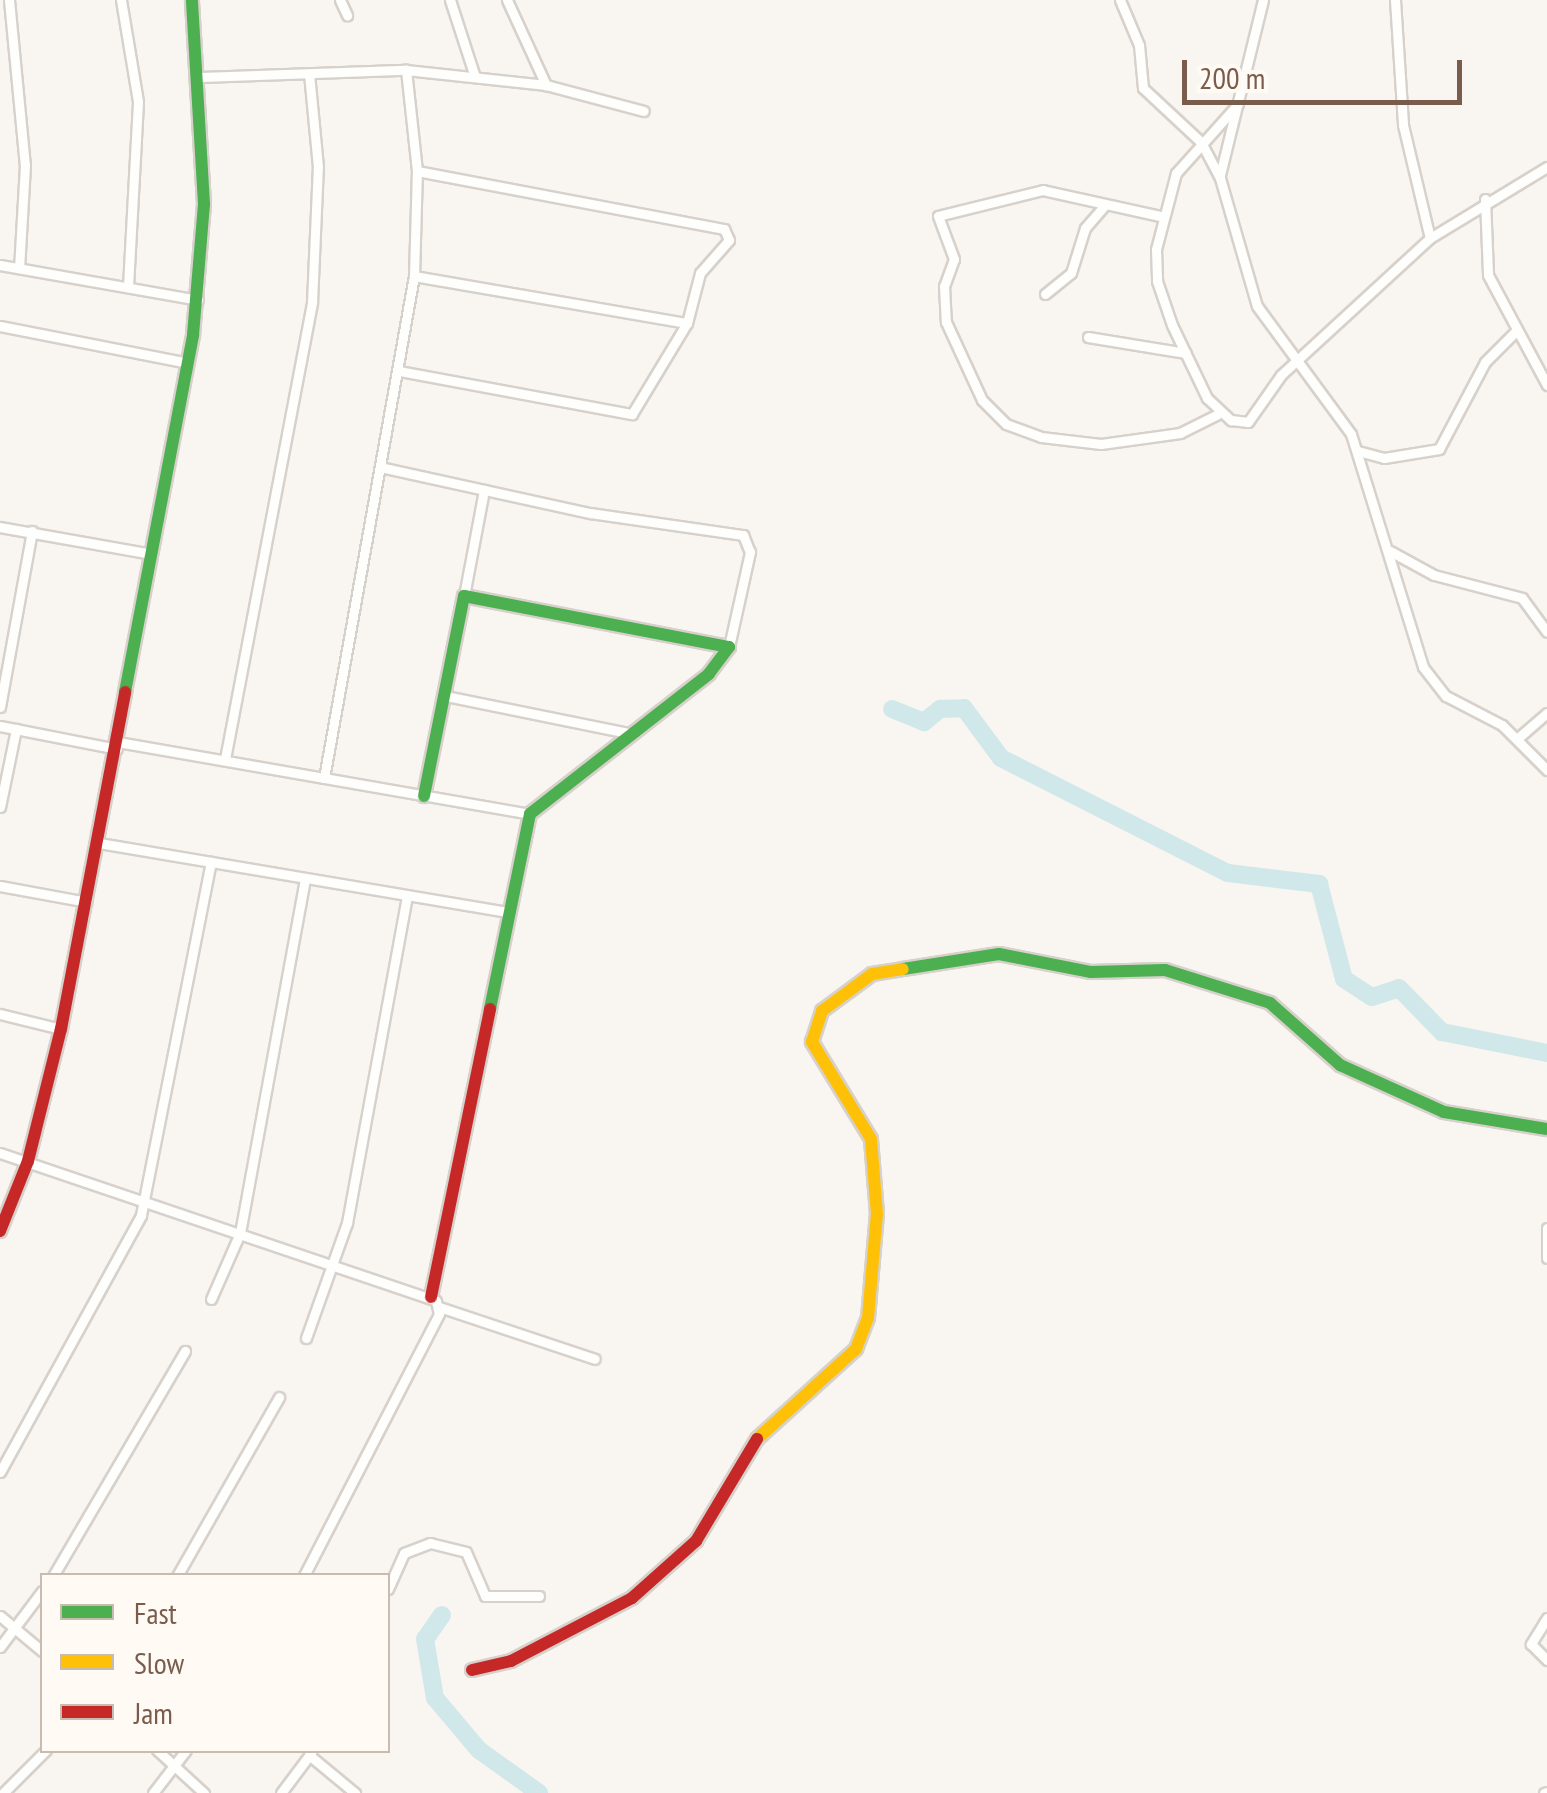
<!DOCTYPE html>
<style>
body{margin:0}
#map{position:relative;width:1547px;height:1793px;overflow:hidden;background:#f9f5f0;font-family:"PT Sans Narrow",sans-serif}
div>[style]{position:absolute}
.river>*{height:18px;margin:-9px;padding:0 9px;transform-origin:9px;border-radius:9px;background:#d0e8ea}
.roads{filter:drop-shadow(2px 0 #d7d1cb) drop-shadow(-2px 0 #d7d1cb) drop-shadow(0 2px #d7d1cb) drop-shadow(0 -2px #d7d1cb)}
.street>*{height:9px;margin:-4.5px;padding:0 4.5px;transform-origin:4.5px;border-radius:4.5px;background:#fefefd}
.fast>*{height:12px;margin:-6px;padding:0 6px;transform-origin:6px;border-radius:6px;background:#4caf50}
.slow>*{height:12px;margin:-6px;padding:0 6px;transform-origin:6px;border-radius:6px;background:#ffc107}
.jam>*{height:12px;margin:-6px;padding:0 6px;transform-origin:6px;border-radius:6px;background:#c62828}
span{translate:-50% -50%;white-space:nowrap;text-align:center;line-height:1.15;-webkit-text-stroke:9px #fffaf3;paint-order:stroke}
.legend{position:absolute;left:40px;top:1573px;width:350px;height:180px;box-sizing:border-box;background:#fffaf3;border:2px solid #cabbb1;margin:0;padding:12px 18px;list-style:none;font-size:30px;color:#7a5c4d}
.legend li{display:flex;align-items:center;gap:20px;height:50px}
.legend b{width:50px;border:2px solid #cabbb1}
.scale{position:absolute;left:1182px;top:60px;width:280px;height:45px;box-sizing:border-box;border:5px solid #7a5c4d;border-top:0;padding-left:12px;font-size:30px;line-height:35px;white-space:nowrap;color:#7a5c4d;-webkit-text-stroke:8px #fffaf3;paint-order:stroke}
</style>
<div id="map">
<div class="river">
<div style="left:892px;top:709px;width:35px;rotate:22deg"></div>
<div style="left:924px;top:722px;width:21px;rotate:-39deg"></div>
<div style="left:940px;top:709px;width:24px;rotate:-2deg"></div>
<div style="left:964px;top:708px;width:62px;rotate:53.5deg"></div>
<div style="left:1001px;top:758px;width:254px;rotate:26.9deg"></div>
<div style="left:1228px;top:873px;width:92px;rotate:6.9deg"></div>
<div style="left:1319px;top:884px;width:98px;rotate:75.3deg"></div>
<div style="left:1344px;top:979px;width:33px;rotate:33deg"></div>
<div style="left:1372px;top:997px;width:28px;rotate:-18deg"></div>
<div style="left:1399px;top:988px;width:62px;rotate:45.7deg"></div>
<div style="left:1442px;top:1032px;width:107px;rotate:11.3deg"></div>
<div style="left:442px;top:1615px;width:29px;rotate:125deg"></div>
<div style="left:425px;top:1639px;width:60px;rotate:80.4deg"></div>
<div style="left:435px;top:1698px;width:68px;rotate:49.8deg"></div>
<div style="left:479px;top:1750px;width:74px;rotate:35.6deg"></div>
</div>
<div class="roads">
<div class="street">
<div style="left:9px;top:0;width:166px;rotate:84.5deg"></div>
<div style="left:25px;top:165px;width:103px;rotate:93.3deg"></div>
<div style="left:121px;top:0;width:103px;rotate:80.5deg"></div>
<div style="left:138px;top:102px;width:185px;rotate:93.1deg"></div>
<div style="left:340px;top:0;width:17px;rotate:65deg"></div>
<div style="left:450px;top:0;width:81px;rotate:72deg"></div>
<div style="left:507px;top:0;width:94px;rotate:65.4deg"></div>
<div style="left:1120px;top:0;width:49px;rotate:67.1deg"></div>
<div style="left:1139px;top:45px;width:43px;rotate:84.7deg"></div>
<div style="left:1143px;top:88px;width:79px;rotate:43deg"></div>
<div style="left:1201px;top:142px;width:41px;rotate:62.2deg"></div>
<div style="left:1220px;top:178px;width:133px;rotate:73.9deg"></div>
<div style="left:1257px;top:306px;width:159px;rotate:53.7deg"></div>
<div style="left:1351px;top:434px;width:244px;rotate:72.8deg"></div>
<div style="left:1423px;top:667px;width:37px;rotate:52deg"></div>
<div style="left:1446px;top:696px;width:63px;rotate:27.4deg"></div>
<div style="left:1502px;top:725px;width:64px;rotate:45deg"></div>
<div style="left:1395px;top:0;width:125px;rotate:86.3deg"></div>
<div style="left:1403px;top:125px;width:116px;rotate:76.6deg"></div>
<div style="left:201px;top:77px;width:205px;rotate:-2deg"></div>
<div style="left:406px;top:70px;width:141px;rotate:6.1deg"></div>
<div style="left:546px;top:85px;width:101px;rotate:14.9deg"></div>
<div style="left:1238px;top:104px;width:93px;rotate:131.9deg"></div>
<div style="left:1176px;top:173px;width:79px;rotate:104.7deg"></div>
<div style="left:1156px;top:249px;width:32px;rotate:88deg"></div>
<div style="left:1157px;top:281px;width:46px;rotate:71.2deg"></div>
<div style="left:1172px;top:325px;width:81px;rotate:64.4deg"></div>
<div style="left:1207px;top:398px;width:33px;rotate:43deg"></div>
<div style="left:1231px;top:420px;width:17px;rotate:7deg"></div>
<div style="left:1248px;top:422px;width:57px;rotate:-54.9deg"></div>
<div style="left:1281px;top:375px;width:202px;rotate:-42.6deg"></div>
<div style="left:1430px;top:238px;width:137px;rotate:-31.3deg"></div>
<div style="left:1220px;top:175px;width:180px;rotate:-76.2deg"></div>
<div style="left:1485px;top:199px;width:76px;rotate:87.7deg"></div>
<div style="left:1488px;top:275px;width:125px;rotate:61.8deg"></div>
<div style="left:1160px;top:216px;width:120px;rotate:-167.5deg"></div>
<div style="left:1043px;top:190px;width:108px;rotate:166.1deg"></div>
<div style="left:938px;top:216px;width:46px;rotate:69.6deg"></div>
<div style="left:954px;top:259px;width:29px;rotate:110deg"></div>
<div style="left:944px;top:286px;width:36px;rotate:87deg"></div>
<div style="left:946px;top:322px;width:86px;rotate:65.2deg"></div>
<div style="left:982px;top:400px;width:34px;rotate:45deg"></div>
<div style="left:1006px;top:424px;width:37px;rotate:20deg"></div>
<div style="left:1041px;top:437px;width:60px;rotate:6.7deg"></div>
<div style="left:1101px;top:444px;width:80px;rotate:-7.9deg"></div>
<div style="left:1180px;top:433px;width:42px;rotate:-26.6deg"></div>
<div style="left:0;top:265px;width:201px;rotate:10deg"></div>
<div style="left:414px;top:276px;width:277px;rotate:9.8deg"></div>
<div style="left:1045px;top:294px;width:33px;rotate:-39deg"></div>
<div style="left:1071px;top:273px;width:47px;rotate:-72.7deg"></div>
<div style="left:1085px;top:228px;width:29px;rotate:-49deg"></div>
<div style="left:0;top:326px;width:192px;rotate:11.1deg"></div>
<div style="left:1088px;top:337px;width:99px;rotate:9.3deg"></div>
<div style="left:399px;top:371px;width:237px;rotate:10.5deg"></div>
<div style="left:632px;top:414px;width:106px;rotate:-58.9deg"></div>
<div style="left:687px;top:323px;width:52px;rotate:-75.4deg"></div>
<div style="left:700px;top:273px;width:44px;rotate:-48.7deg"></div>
<div style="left:729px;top:240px;width:12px;rotate:-114deg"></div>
<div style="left:724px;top:229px;width:312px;rotate:-169.3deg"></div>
<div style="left:1358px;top:451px;width:27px;rotate:15deg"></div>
<div style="left:1384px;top:458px;width:56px;rotate:-9.3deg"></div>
<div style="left:1439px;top:449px;width:98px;rotate:-62.1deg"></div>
<div style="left:1485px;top:362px;width:42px;rotate:-45deg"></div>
<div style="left:385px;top:468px;width:210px;rotate:12.4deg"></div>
<div style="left:590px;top:513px;width:155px;rotate:8.2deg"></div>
<div style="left:743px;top:535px;width:18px;rotate:68deg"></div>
<div style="left:750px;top:552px;width:97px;rotate:102.5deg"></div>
<div style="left:0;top:527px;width:154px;rotate:10.1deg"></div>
<div style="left:1390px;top:551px;width:50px;rotate:28.6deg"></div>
<div style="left:1434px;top:575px;width:91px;rotate:14.6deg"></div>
<div style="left:1522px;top:598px;width:42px;rotate:53.7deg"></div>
<div style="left:464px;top:596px;width:108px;rotate:-79.3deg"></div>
<div style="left:446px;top:696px;width:190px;rotate:11.5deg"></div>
<div style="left:0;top:707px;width:179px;rotate:-79.7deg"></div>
<div style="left:0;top:726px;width:119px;rotate:11.1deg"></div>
<div style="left:1518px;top:738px;width:38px;rotate:-41deg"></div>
<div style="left:118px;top:742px;width:418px;rotate:9.9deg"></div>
<div style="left:225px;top:759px;width:465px;rotate:-79.2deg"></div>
<div style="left:312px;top:302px;width:135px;rotate:-87.5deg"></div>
<div style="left:318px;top:167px;width:94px;rotate:-95.5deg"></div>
<div style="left:324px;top:778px;width:510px;rotate:-79.84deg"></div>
<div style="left:414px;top:276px;width:105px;rotate:-88.4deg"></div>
<div style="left:417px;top:171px;width:102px;rotate:-96.2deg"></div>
<div style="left:0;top:807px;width:80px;rotate:-78.4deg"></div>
<div style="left:99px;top:843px;width:413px;rotate:9.6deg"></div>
<div style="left:0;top:886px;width:88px;rotate:10.4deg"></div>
<div style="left:0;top:1014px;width:63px;rotate:13.8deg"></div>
<div style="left:0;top:1153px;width:460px;rotate:18.7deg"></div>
<div style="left:436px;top:1301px;width:13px;rotate:77deg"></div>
<div style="left:439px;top:1314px;width:295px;rotate:117.3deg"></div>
<div style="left:1547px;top:1228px;width:30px;rotate:90deg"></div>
<div style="left:211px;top:1299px;width:72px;rotate:-66.3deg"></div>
<div style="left:240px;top:1233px;width:360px;rotate:-79.6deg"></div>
<div style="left:439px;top:1307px;width:164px;rotate:18.4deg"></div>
<div style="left:306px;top:1338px;width:122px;rotate:-70.4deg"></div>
<div style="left:347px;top:1223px;width:333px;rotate:-79.6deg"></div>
<div style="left:0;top:1472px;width:293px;rotate:-61.2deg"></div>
<div style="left:141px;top:1215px;width:360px;rotate:-78.8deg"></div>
<div style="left:53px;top:1576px;width:261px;rotate:-59.6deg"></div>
<div style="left:177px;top:1576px;width:206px;rotate:-60.3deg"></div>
<div style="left:388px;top:1589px;width:39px;rotate:-66deg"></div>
<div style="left:404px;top:1553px;width:28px;rotate:-21deg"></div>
<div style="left:430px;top:1543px;width:37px;rotate:14deg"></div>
<div style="left:466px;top:1552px;width:48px;rotate:66.6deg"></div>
<div style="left:485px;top:1596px;width:54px"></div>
<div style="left:0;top:1616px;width:55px;rotate:39.8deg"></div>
<div style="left:1547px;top:1618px;width:31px;rotate:122deg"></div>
<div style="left:1531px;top:1644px;width:23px;rotate:45deg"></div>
<div style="left:0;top:1647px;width:70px;rotate:-53.1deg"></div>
<div style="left:157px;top:1750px;width:64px;rotate:42.5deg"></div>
<div style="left:309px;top:1755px;width:60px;rotate:39.6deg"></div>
<div style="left:3px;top:1793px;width:61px;rotate:-45deg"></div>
<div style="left:153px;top:1793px;width:54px;rotate:-52.5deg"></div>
<div style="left:281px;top:1793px;width:50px;rotate:-53.1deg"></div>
<div style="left:1544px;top:1793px;width:3px;rotate:-18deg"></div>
</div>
<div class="fast">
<div style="left:125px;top:692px;width:363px;rotate:-79.2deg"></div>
<div style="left:193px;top:335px;width:131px;rotate:-85.2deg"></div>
<div style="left:204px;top:204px;width:204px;rotate:-93.4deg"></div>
<div style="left:424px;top:796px;width:204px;rotate:-78.7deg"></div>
<div style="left:464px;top:596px;width:270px;rotate:10.9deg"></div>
<div style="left:729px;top:647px;width:34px;rotate:127deg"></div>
<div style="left:709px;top:674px;width:227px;rotate:142deg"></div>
<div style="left:530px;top:814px;width:199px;rotate:101.6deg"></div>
<div style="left:903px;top:969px;width:97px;rotate:-8.9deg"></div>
<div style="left:999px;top:954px;width:94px;rotate:11.1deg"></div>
<div style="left:1091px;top:972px;width:74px;rotate:-1.5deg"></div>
<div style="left:1165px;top:970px;width:110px;rotate:17.4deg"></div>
<div style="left:1270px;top:1003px;width:94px;rotate:41.5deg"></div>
<div style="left:1340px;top:1065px;width:114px;rotate:24.3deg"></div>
<div style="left:1444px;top:1112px;width:104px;rotate:9.4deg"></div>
</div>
<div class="slow">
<div style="left:757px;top:1439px;width:134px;rotate:-42.3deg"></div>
<div style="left:856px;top:1349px;width:33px;rotate:-69deg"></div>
<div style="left:868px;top:1318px;width:104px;rotate:-85.1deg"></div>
<div style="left:877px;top:1214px;width:75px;rotate:-94.6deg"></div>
<div style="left:871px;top:1139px;width:114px;rotate:-121.3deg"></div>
<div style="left:812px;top:1042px;width:33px;rotate:-72deg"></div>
<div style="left:822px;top:1011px;width:62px;rotate:-36.5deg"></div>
<div style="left:872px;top:974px;width:31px;rotate:-9deg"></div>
</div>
<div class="jam">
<div style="left:0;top:1231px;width:75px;rotate:-68.2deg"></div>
<div style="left:28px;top:1161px;width:136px;rotate:-76deg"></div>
<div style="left:61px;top:1029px;width:343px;rotate:-79.2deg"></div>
<div style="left:431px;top:1297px;width:294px;rotate:-78.4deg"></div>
<div style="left:472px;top:1670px;width:40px;rotate:-13deg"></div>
<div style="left:511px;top:1661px;width:136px;rotate:-27.5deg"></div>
<div style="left:632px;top:1598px;width:86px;rotate:-41.7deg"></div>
<div style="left:696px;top:1541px;width:119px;rotate:-59.1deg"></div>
</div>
</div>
<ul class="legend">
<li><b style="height:12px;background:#4caf50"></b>Fast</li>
<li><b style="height:12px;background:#ffc107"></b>Slow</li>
<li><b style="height:12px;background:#c62828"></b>Jam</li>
</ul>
<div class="scale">200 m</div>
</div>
